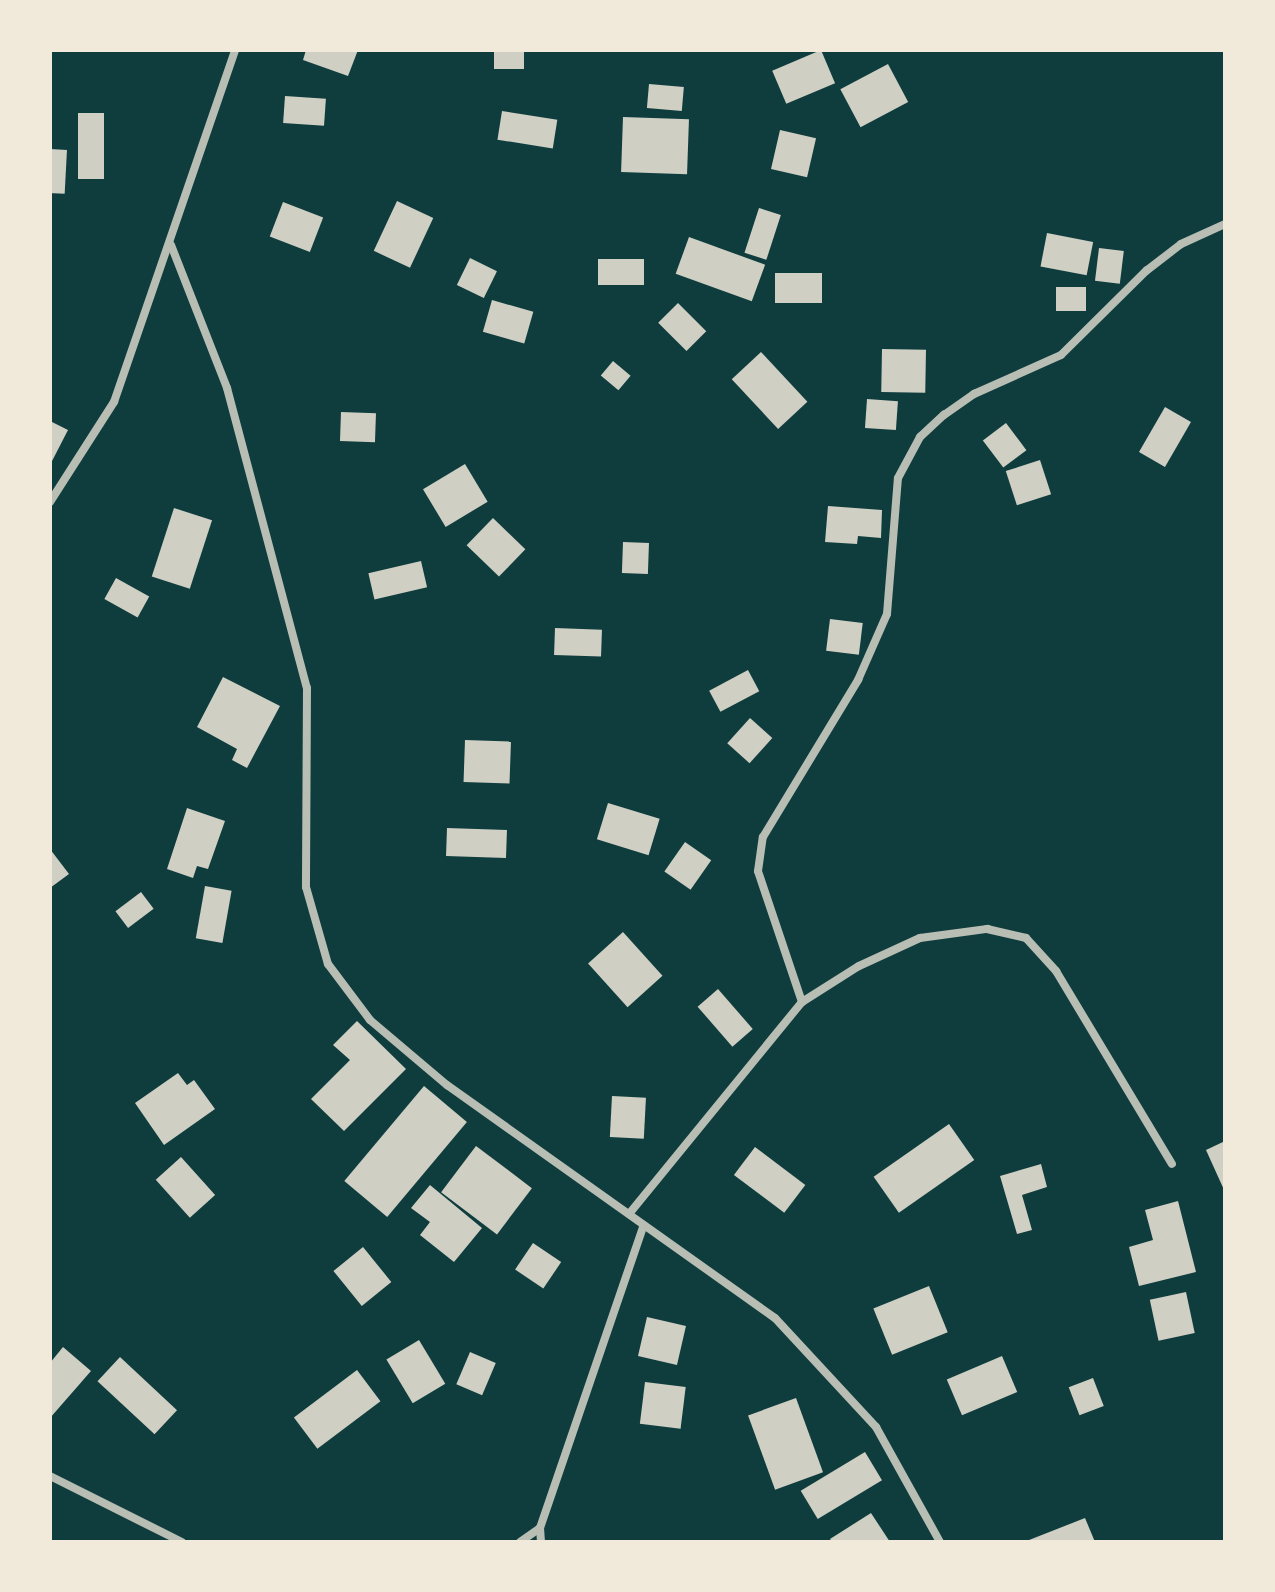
<!DOCTYPE html>
<style>
body{margin:0}
#map{position:relative;width:1275px;height:1592px;overflow:hidden;background:#0f3d3e;font-family:"Titillium Web",sans-serif}
div>[style]{position:absolute}
.building>*{inset:0;background:#cfcfc3;transform-origin:0 0}
.minor>*{height:8px;margin:-4px;padding:0 4px;transform-origin:4px;border-radius:4px;background:#b8beb3}
span{translate:-50% -50%;white-space:nowrap;text-align:center;line-height:1.15;-webkit-text-stroke:8px #f1e9da;paint-order:stroke}
.frame{position:absolute;inset:0;border:52px solid #f1e9da;pointer-events:none}
</style>
<div id="map">
<div class="building">
<div style="clip-path:polygon(306px 50px,358px 50px,348px 76px,303px 60px)"></div>
<div style="left:494px;top:50px;width:30px;height:19px"></div>
<div style="left:821px;top:50px;width:36px;height:53px;rotate:67deg"></div>
<div style="left:888px;top:64px;width:43px;height:54px;rotate:62deg"></div>
<div style="left:649px;top:84px;width:35px;height:24px;rotate:5deg"></div>
<div style="left:285px;top:96px;width:41px;height:27px;rotate:4deg"></div>
<div style="left:502px;top:111px;width:56px;height:29px;rotate:9deg"></div>
<div style="left:78px;top:113px;width:26px;height:66px"></div>
<div style="left:623px;top:117px;width:66px;height:55px;rotate:2deg"></div>
<div style="left:780px;top:130px;width:37px;height:40px;rotate:13deg"></div>
<div style="left:50px;top:149px;width:17px;height:44px;rotate:3deg"></div>
<div style="left:397px;top:201px;width:40px;height:55px;rotate:25deg"></div>
<div style="left:283px;top:202px;width:43px;height:37px;rotate:21deg"></div>
<div style="left:759px;top:208px;width:23px;height:47px;rotate:18deg"></div>
<div style="left:1047px;top:233px;width:47px;height:34px;rotate:11deg"></div>
<div style="left:689px;top:237px;width:81px;height:39px;rotate:20deg"></div>
<div style="left:1099px;top:248px;width:25px;height:33px;rotate:7deg"></div>
<div style="left:470px;top:258px;width:30px;height:30px;rotate:26deg"></div>
<div style="left:644px;top:259px;width:26px;height:46px;rotate:90deg"></div>
<div style="left:775px;top:273px;width:47px;height:30px"></div>
<div style="left:1086px;top:287px;width:24px;height:30px;rotate:90deg"></div>
<div style="left:492px;top:300px;width:43px;height:33px;rotate:16deg"></div>
<div style="left:678px;top:303px;width:40px;height:28px;rotate:45deg"></div>
<div style="left:882px;top:349px;width:44px;height:43px;rotate:1deg"></div>
<div style="left:761px;top:352px;width:68px;height:40px;rotate:47deg"></div>
<div style="left:613px;top:361px;width:23px;height:19px;rotate:40deg"></div>
<div style="left:867px;top:399px;width:31px;height:29px;rotate:4deg"></div>
<div style="left:1165px;top:407px;width:30px;height:52px;rotate:30deg"></div>
<div style="left:341px;top:412px;width:35px;height:29px;rotate:2deg"></div>
<div style="clip-path:polygon(50px 421px,68px 430px,50px 465px)"></div>
<div style="left:1006px;top:423px;width:34px;height:29px;rotate:53deg"></div>
<div style="left:1040px;top:460px;width:36px;height:36px;rotate:72deg"></div>
<div style="left:465px;top:464px;width:44px;height:49px;rotate:59deg"></div>
<div style="clip-path:polygon(828px 506px,882px 510px,881px 538px,858px 536px,857px 544px,825px 542px)"></div>
<div style="left:174px;top:508px;width:40px;height:72px;rotate:18deg"></div>
<div style="left:493px;top:518px;width:45px;height:38px;rotate:44deg"></div>
<div style="left:623px;top:542px;width:26px;height:31px;rotate:2deg"></div>
<div style="left:421px;top:561px;width:27px;height:54px;rotate:77deg"></div>
<div style="left:116px;top:578px;width:38px;height:24px;rotate:29deg"></div>
<div style="left:830px;top:619px;width:33px;height:32px;rotate:7deg"></div>
<div style="left:555px;top:628px;width:47px;height:27px;rotate:2deg"></div>
<div style="left:748px;top:670px;width:24px;height:44px;rotate:62deg"></div>
<div style="clip-path:polygon(223px 677px,280px 706px,247px 768px,232px 760px,237px 749px,197px 727px)"></div>
<div style="left:750px;top:718px;width:30px;height:34px;rotate:42deg"></div>
<div style="left:465px;top:740px;width:46px;height:42px;rotate:2deg"></div>
<div style="left:608px;top:803px;width:54px;height:38px;rotate:17deg"></div>
<div style="clip-path:polygon(187px 808px,225px 821px,208px 869px,197px 866px,193px 878px,167px 869px)"></div>
<div style="left:447px;top:828px;width:60px;height:28px;rotate:2deg"></div>
<div style="left:685px;top:842px;width:32px;height:36px;rotate:35deg"></div>
<div style="clip-path:polygon(50px 849px,69px 874px,50px 888px)"></div>
<div style="left:205px;top:886px;width:27px;height:53px;rotate:10deg"></div>
<div style="left:141px;top:892px;width:21px;height:32px;rotate:53deg"></div>
<div style="left:623px;top:932px;width:59px;height:47px;rotate:48deg"></div>
<div style="left:718px;top:989px;width:53px;height:27px;rotate:49deg"></div>
<div style="clip-path:polygon(357px 1021px,406px 1069px,344px 1131px,311px 1099px,350px 1060px,333px 1045px)"></div>
<div style="clip-path:polygon(178px 1073px,187px 1085px,194px 1080px,215px 1109px,164px 1145px,135px 1103px)"></div>
<div style="left:424px;top:1086px;width:56px;height:124px;rotate:40deg"></div>
<div style="left:612px;top:1096px;width:34px;height:41px;rotate:3deg"></div>
<div style="left:949px;top:1124px;width:44px;height:92px;rotate:55deg"></div>
<div style="clip-path:polygon(1225px 1141px,1225px 1192px,1206px 1150px)"></div>
<div style="left:476px;top:1146px;width:70px;height:58px;rotate:37deg"></div>
<div style="left:755px;top:1147px;width:63px;height:35px;rotate:37deg"></div>
<div style="left:181px;top:1157px;width:51px;height:34px;rotate:48deg"></div>
<div style="clip-path:polygon(1041px 1164px,1047px 1187px,1022px 1195px,1032px 1230px,1017px 1234px,1000px 1176px)"></div>
<div style="clip-path:polygon(430px 1185px,482px 1228px,454px 1262px,420px 1235px,430px 1222px,411px 1208px)"></div>
<div style="clip-path:polygon(1178px 1201px,1196px 1272px,1139px 1286px,1129px 1247px,1153px 1240px,1145px 1210px)"></div>
<div style="left:533px;top:1243px;width:34px;height:32px;rotate:34deg"></div>
<div style="left:363px;top:1247px;width:45px;height:38px;rotate:51deg"></div>
<div style="left:929px;top:1286px;width:50px;height:60px;rotate:68deg"></div>
<div style="left:1186px;top:1292px;width:42px;height:37px;rotate:78deg"></div>
<div style="left:647px;top:1317px;width:40px;height:40px;rotate:13deg"></div>
<div style="left:419px;top:1340px;width:51px;height:38px;rotate:59deg"></div>
<div style="clip-path:polygon(63px 1347px,91px 1371px,50px 1418px,50px 1363px)"></div>
<div style="left:470px;top:1352px;width:28px;height:35px;rotate:23deg"></div>
<div style="left:1002px;top:1356px;width:39px;height:60px;rotate:67deg"></div>
<div style="left:120px;top:1357px;width:78px;height:33px;rotate:43deg"></div>
<div style="left:357px;top:1370px;width:39px;height:79px;rotate:53deg"></div>
<div style="left:1093px;top:1378px;width:30px;height:26px;rotate:69deg"></div>
<div style="left:645px;top:1382px;width:41px;height:42px;rotate:7deg"></div>
<div style="left:796px;top:1398px;width:79px;height:51px;rotate:70deg"></div>
<div style="left:865px;top:1452px;width:33px;height:75px;rotate:59deg"></div>
<div style="clip-path:polygon(871px 1513px,890px 1542px,832px 1542px,830px 1539px)"></div>
<div style="clip-path:polygon(1085px 1518px,1095px 1542px,1024px 1542px)"></div>
</div>
<div class="minor">
<div style="left:171px;top:245px;width:154px;rotate:68.6deg"></div>
<div style="left:227px;top:388px;width:310px;rotate:75.1deg"></div>
<div style="left:307px;top:688px;width:199px;rotate:90.3deg"></div>
<div style="left:306px;top:887px;width:80px;rotate:74.1deg"></div>
<div style="left:328px;top:964px;width:70px;rotate:53.1deg"></div>
<div style="left:370px;top:1020px;width:101px;rotate:40.2deg"></div>
<div style="left:447px;top:1085px;width:402px;rotate:35.4deg"></div>
<div style="left:775px;top:1318px;width:149px;rotate:47.2deg"></div>
<div style="left:876px;top:1427px;width:132px;rotate:60.9deg"></div>
<div style="left:50px;top:502px;width:119px;rotate:-57.4deg"></div>
<div style="left:114px;top:402px;width:372px;rotate:-71deg"></div>
<div style="left:802px;top:1002px;width:138px;rotate:-108.6deg"></div>
<div style="left:758px;top:871px;width:34px;rotate:-82deg"></div>
<div style="left:763px;top:837px;width:184px;rotate:-58.8deg"></div>
<div style="left:858px;top:680px;width:72px;rotate:-66.3deg"></div>
<div style="left:887px;top:614px;width:136px;rotate:-85.4deg"></div>
<div style="left:898px;top:478px;width:47px;rotate:-61.8deg"></div>
<div style="left:920px;top:437px;width:33px;rotate:-43deg"></div>
<div style="left:944px;top:415px;width:37px;rotate:-35deg"></div>
<div style="left:974px;top:394px;width:95px;rotate:-24.1deg"></div>
<div style="left:1061px;top:355px;width:120px;rotate:-44.7deg"></div>
<div style="left:1146px;top:271px;width:44px;rotate:-37.6deg"></div>
<div style="left:1181px;top:244px;width:48px;rotate:-24.4deg"></div>
<div style="left:629px;top:1214px;width:274px;rotate:-50.8deg"></div>
<div style="left:802px;top:1002px;width:67px;rotate:-32.3deg"></div>
<div style="left:859px;top:966px;width:67px;rotate:-24.7deg"></div>
<div style="left:920px;top:938px;width:68px;rotate:-7.7deg"></div>
<div style="left:987px;top:929px;width:40px;rotate:13deg"></div>
<div style="left:1026px;top:938px;width:45px;rotate:47.7deg"></div>
<div style="left:1056px;top:971px;width:225px;rotate:59deg"></div>
<div style="left:50px;top:1476px;width:148px;rotate:26.6deg"></div>
<div style="left:520px;top:1542px;width:24px;rotate:-35deg"></div>
<div style="left:541px;top:1542px;width:14px;rotate:-94deg"></div>
<div style="left:540px;top:1528px;width:320px;rotate:-71.1deg"></div>
</div>
<div class="frame"></div>
</div>
